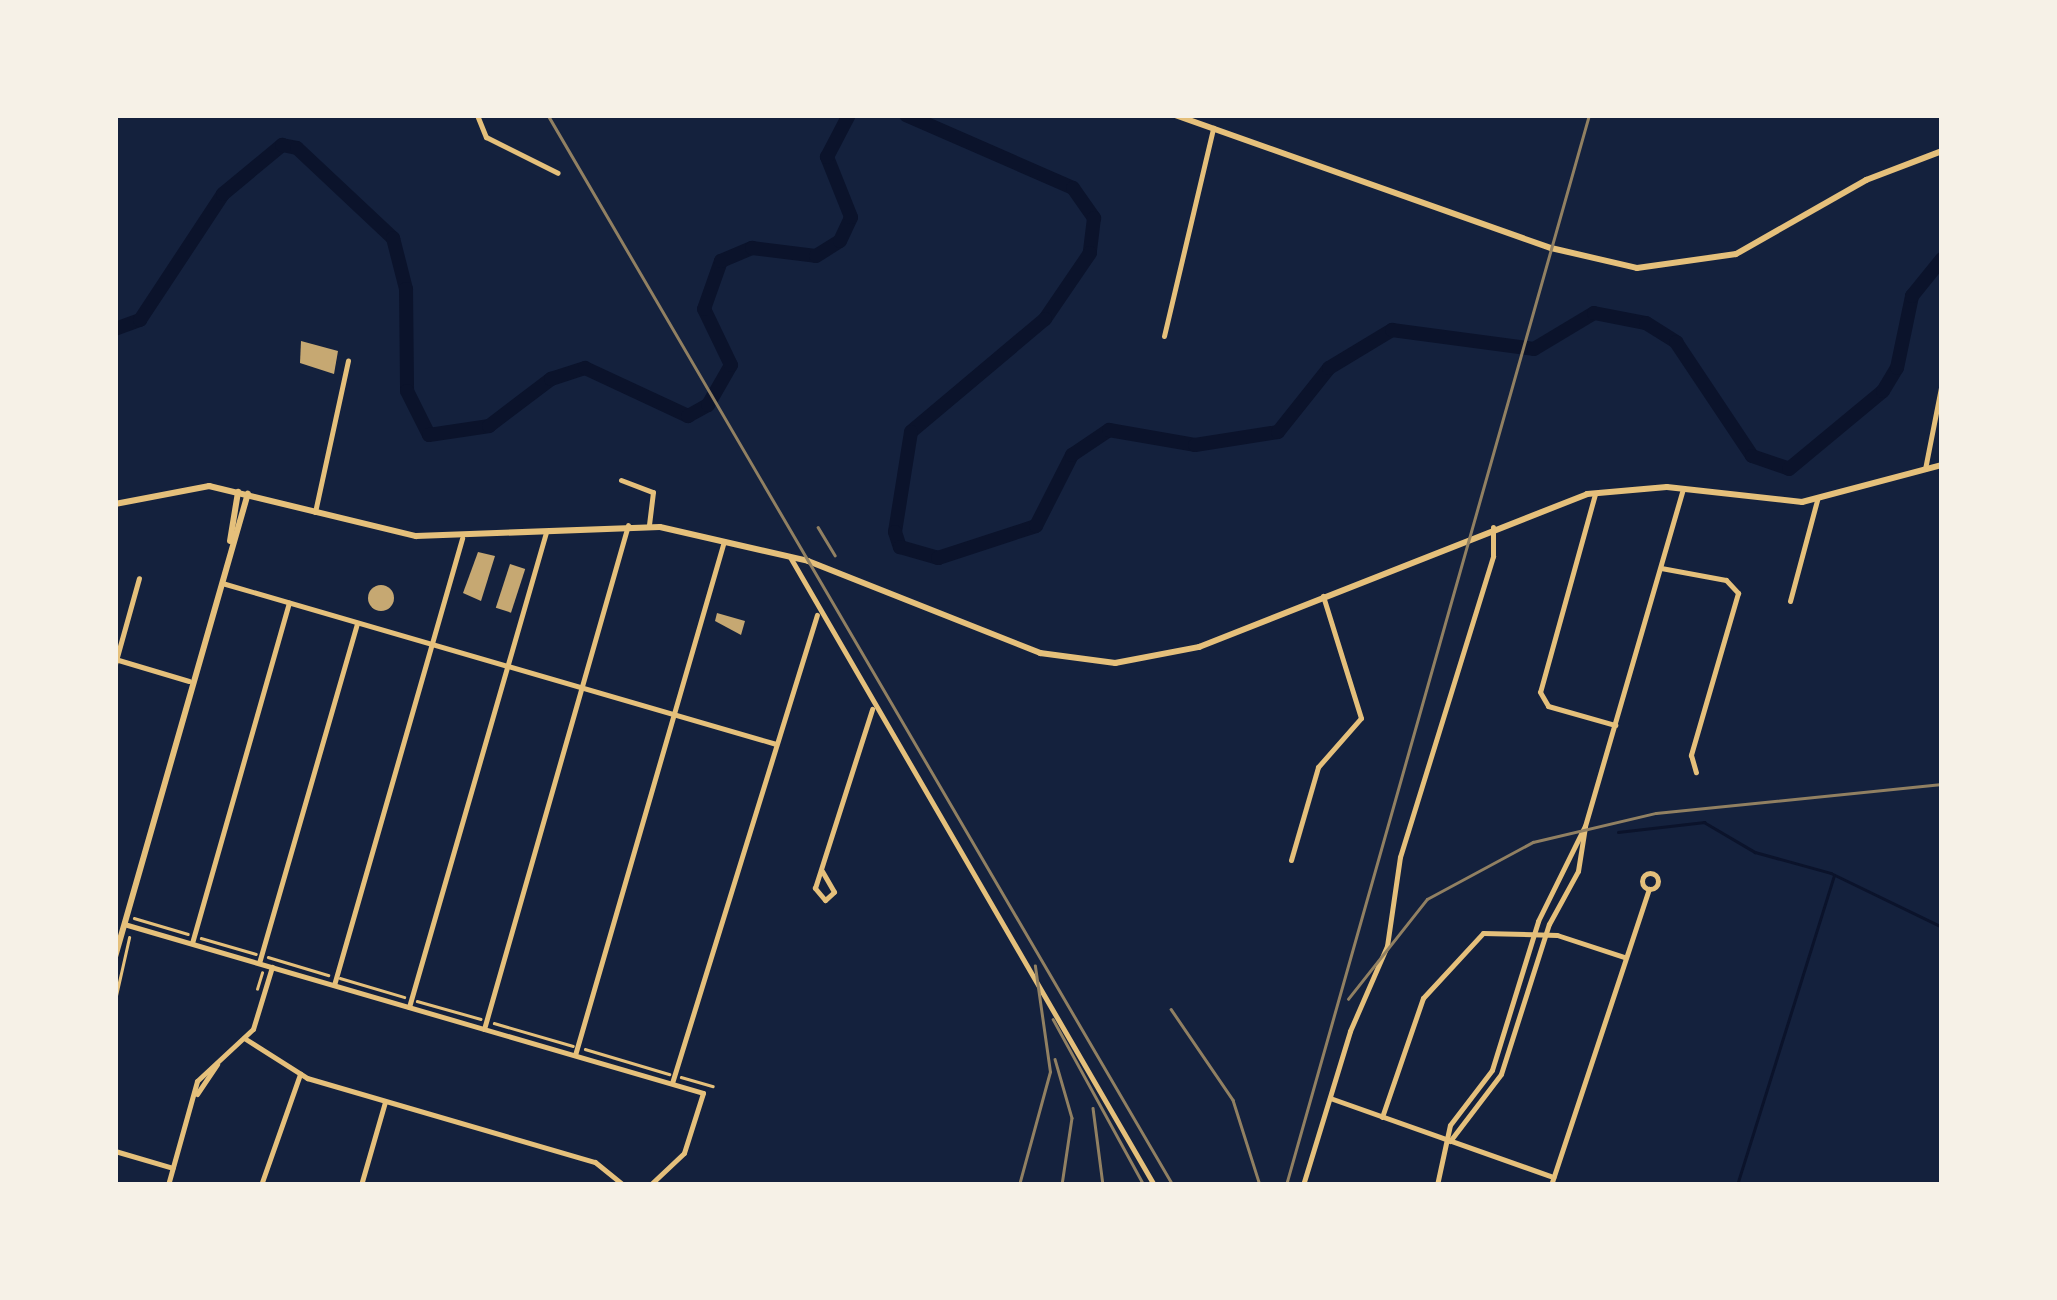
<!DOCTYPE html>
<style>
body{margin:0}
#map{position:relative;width:2057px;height:1300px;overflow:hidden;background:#14213d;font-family:Lato,sans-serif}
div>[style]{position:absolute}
.stream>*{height:2.5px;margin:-1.25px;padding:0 1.25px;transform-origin:1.25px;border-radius:1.25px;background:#0b132b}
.river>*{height:14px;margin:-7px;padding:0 7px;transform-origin:7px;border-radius:7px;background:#0b132b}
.building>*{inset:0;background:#c6a872;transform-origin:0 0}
.round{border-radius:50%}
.path>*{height:2.5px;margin:-1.25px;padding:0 1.25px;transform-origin:1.25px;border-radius:1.25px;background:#e5c07b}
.minor>*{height:5px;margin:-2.5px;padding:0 2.5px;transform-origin:2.5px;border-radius:2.5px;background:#e5c07b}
.minor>.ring{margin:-2.5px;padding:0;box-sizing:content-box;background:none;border:5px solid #e5c07b;border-radius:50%}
.tertiary>*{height:6px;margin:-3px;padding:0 3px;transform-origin:3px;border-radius:3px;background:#e5c07b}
.rail>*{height:2.5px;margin:-1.25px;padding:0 1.25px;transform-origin:1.25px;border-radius:1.25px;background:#918062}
span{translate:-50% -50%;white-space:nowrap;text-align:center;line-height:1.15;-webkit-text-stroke:10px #f6f1e7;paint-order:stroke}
.frame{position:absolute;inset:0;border:118px solid #f6f1e7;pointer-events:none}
</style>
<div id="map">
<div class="stream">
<div style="left:1618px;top:832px;width:87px;rotate:-6.6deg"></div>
<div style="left:1704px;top:822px;width:59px;rotate:30.5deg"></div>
<div style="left:1755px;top:852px;width:79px;rotate:15.4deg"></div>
<div style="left:1831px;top:873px;width:123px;rotate:25.9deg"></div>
<div style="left:1737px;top:1185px;width:324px;rotate:-72.6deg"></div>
</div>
<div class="river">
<div style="left:906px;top:115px;width:182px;rotate:23.6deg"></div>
<div style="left:1073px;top:188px;width:37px;rotate:55deg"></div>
<div style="left:1094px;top:218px;width:35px;rotate:97deg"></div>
<div style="left:1090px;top:253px;width:80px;rotate:124.3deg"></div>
<div style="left:1045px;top:319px;width:175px;rotate:139.9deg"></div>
<div style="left:911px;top:432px;width:101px;rotate:99.1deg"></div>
<div style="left:895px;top:532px;width:16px;rotate:72deg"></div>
<div style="left:900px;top:547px;width:40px;rotate:16deg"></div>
<div style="left:938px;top:558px;width:103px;rotate:-18.1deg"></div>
<div style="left:1036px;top:526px;width:80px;rotate:-63.1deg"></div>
<div style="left:1072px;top:455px;width:45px;rotate:-34deg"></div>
<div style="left:1109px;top:430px;width:87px;rotate:9.9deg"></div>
<div style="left:1195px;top:445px;width:84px;rotate:-8.9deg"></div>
<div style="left:1278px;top:432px;width:82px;rotate:-51.4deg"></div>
<div style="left:1329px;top:368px;width:74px;rotate:-31.1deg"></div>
<div style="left:1392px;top:330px;width:143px;rotate:7.6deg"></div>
<div style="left:1534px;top:349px;width:70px;rotate:-31deg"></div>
<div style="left:1594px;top:313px;width:53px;rotate:10.9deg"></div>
<div style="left:1646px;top:323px;width:36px;rotate:32deg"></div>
<div style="left:1676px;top:342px;width:137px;rotate:56.3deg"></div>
<div style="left:1752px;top:456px;width:39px;rotate:19deg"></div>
<div style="left:1789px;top:469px;width:122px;rotate:-39.7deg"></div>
<div style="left:1883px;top:391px;width:27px;rotate:-59deg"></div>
<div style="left:1897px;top:368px;width:74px;rotate:-78.2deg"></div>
<div style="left:1912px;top:296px;width:48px;rotate:-51deg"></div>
<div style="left:115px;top:329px;width:27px;rotate:-20deg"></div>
<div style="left:140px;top:320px;width:151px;rotate:-56.6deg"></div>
<div style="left:223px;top:194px;width:77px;rotate:-39.7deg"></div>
<div style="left:282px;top:145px;width:15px;rotate:11deg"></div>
<div style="left:297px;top:148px;width:132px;rotate:43.2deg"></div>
<div style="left:393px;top:238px;width:53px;rotate:75.7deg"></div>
<div style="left:406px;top:289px;width:102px;rotate:89.4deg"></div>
<div style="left:407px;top:391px;width:49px;rotate:63.4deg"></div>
<div style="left:429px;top:435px;width:61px;rotate:-8.5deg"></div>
<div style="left:489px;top:426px;width:78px;rotate:-37.2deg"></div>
<div style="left:551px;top:379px;width:36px;rotate:-18deg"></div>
<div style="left:585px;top:368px;width:114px;rotate:25deg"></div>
<div style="left:688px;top:416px;width:23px;rotate:-29deg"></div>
<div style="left:708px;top:405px;width:46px;rotate:-60.1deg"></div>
<div style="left:731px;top:365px;width:62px;rotate:-115.7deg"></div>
<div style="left:704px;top:309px;width:51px;rotate:-70.5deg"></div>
<div style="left:721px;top:261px;width:34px;rotate:-23deg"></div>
<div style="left:752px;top:248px;width:64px;rotate:7.1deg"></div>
<div style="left:816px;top:256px;width:28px;rotate:-32deg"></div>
<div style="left:840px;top:241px;width:26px;rotate:-65deg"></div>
<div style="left:851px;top:217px;width:65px;rotate:-111.8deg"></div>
<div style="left:827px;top:157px;width:47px;rotate:-62.4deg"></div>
</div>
<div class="building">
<div style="clip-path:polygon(301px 341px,338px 351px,334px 374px,300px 363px)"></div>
<div style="clip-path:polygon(478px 552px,495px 556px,481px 601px,463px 593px)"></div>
<div style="left:510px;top:564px;width:16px;height:46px;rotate:18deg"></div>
<div class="round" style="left:368px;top:585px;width:26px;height:26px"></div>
<div style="clip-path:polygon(717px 613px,745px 621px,741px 635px,715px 621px)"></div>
</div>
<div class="path">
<div style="left:134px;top:918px;width:56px;rotate:16.5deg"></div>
<div style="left:201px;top:938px;width:57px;rotate:16.2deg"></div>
<div style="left:268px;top:957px;width:63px;rotate:16.7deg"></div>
<div style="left:340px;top:978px;width:67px;rotate:16.5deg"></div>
<div style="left:257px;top:989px;width:17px;rotate:-73deg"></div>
<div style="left:115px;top:1000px;width:64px;rotate:-77.3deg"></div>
<div style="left:417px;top:1001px;width:66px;rotate:15.7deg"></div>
<div style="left:494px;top:1023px;width:82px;rotate:16.2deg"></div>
<div style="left:585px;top:1049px;width:88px;rotate:16.6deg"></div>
<div style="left:681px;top:1077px;width:33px;rotate:16deg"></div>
</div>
<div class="minor">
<div style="left:477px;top:115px;width:24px;rotate:68deg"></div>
<div style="left:486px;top:137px;width:80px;rotate:26.6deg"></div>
<div style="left:1164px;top:336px;width:214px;rotate:-76.7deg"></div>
<div style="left:1925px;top:469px;width:89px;rotate:-78.9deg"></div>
<div style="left:621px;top:480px;width:34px;rotate:21deg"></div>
<div style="left:653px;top:492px;width:33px;rotate:97deg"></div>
<div style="left:1595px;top:494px;width:205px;rotate:105.5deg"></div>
<div style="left:1540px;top:692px;width:16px;rotate:60deg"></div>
<div style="left:1548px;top:706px;width:70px;rotate:15.8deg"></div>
<div style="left:315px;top:512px;width:155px;rotate:-77.7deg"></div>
<div style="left:790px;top:557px;width:726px;rotate:59.9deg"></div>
<div style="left:1661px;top:568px;width:66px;rotate:10.5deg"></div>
<div style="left:1726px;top:580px;width:18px;rotate:47deg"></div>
<div style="left:1738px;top:593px;width:169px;rotate:106.2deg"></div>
<div style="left:1691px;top:755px;width:18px;rotate:74deg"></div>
<div style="left:222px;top:583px;width:577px;rotate:16.2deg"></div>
<div style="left:1790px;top:601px;width:105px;rotate:-75deg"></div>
<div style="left:115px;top:659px;width:77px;rotate:16.6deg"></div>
<div style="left:115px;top:664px;width:89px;rotate:-74.4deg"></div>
<div style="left:1291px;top:860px;width:97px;rotate:-73.8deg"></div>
<div style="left:1318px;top:767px;width:65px;rotate:-48.7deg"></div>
<div style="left:1361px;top:718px;width:128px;rotate:-107.3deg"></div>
<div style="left:822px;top:871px;width:24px;rotate:60deg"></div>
<div style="left:834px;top:892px;width:12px;rotate:138deg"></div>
<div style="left:825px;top:900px;width:16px;rotate:-130deg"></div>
<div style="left:815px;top:888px;width:188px;rotate:-72.3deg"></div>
<div class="ring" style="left:1642px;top:873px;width:11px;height:11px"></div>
<div style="left:124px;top:924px;width:603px;rotate:16.27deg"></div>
<div style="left:703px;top:1093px;width:63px;rotate:107.6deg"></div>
<div style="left:684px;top:1153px;width:47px;rotate:136.7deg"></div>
<div style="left:192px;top:943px;width:354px;rotate:-74.1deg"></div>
<div style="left:259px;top:963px;width:354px;rotate:-73.9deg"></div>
<div style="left:334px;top:985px;width:465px;rotate:-74deg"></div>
<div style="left:409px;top:1007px;width:495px;rotate:-73.9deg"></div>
<div style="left:484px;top:1029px;width:524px;rotate:-74.05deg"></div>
<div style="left:244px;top:1038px;width:75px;rotate:32.4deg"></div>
<div style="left:307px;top:1078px;width:300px;rotate:16.3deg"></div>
<div style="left:595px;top:1162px;width:36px;rotate:39deg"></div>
<div style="left:575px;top:1055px;width:535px;rotate:-73.83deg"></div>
<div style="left:672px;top:1083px;width:490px;rotate:-72.8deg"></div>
<div style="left:197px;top:1094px;width:36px;rotate:-56deg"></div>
<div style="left:1330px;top:1098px;width:237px;rotate:19.5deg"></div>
<div style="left:1382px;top:1117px;width:126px;rotate:-71deg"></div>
<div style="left:1423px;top:998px;width:88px;rotate:-47.3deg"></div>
<div style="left:1483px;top:933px;width:74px;rotate:1.5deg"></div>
<div style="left:1557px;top:935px;width:71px;rotate:18.2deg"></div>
<div style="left:1450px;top:1141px;width:84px;rotate:-52.7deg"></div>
<div style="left:1501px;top:1074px;width:157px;rotate:-72.3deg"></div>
<div style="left:1549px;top:924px;width:60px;rotate:-61.3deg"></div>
<div style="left:1578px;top:871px;width:45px;rotate:-81deg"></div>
<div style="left:115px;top:1151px;width:60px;rotate:16.3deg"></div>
<div style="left:168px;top:1185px;width:108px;rotate:-74.4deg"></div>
<div style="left:197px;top:1081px;width:76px;rotate:-42.9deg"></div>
<div style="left:253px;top:1029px;width:65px;rotate:-73deg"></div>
<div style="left:261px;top:1185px;width:118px;rotate:-70.6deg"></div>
<div style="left:361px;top:1185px;width:86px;rotate:-73.9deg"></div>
<div style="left:1303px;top:1185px;width:161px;rotate:-73deg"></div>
<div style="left:1350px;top:1031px;width:93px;rotate:-66.5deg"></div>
<div style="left:1387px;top:946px;width:90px;rotate:-81.7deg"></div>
<div style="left:1400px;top:857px;width:315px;rotate:-72.8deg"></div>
<div style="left:1493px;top:556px;width:29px;rotate:-90deg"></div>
<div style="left:1437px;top:1185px;width:61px;rotate:-77.8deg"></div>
<div style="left:1450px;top:1125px;width:69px;rotate:-52.6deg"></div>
<div style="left:1492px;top:1070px;width:156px;rotate:-72.8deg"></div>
<div style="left:1538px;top:921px;width:106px;rotate:-63.7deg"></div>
<div style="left:1585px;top:826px;width:352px;rotate:-73.8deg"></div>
<div style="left:1551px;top:1185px;width:312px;rotate:-71.7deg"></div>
</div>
<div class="tertiary">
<div style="left:1175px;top:115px;width:399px;rotate:19.5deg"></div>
<div style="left:1551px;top:248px;width:88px;rotate:13.1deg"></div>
<div style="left:1637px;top:268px;width:100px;rotate:-8deg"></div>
<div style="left:1736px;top:254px;width:150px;rotate:-29.6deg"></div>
<div style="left:1866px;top:180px;width:81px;rotate:-20.9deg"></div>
<div style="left:115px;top:504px;width:96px;rotate:-10.8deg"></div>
<div style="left:209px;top:486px;width:213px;rotate:13.6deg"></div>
<div style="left:416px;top:536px;width:244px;rotate:-2.1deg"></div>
<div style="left:660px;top:527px;width:152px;rotate:12.9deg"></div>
<div style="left:808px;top:561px;width:250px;rotate:21.6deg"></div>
<div style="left:1040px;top:653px;width:76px;rotate:7.6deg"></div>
<div style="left:1115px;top:663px;width:86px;rotate:-10.8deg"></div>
<div style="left:1199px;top:647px;width:417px;rotate:-21.5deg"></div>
<div style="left:1587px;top:494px;width:80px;rotate:-5deg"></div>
<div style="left:1667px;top:487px;width:136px;rotate:6.3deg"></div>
<div style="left:1802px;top:502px;width:145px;rotate:-14.8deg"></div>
<div style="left:230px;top:541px;width:50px;rotate:-80.7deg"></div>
<div style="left:115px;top:957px;width:482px;rotate:-74deg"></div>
</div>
<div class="rail">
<div style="left:548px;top:115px;width:1239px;rotate:59.71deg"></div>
<div style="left:818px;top:527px;width:33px;rotate:59deg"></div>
<div style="left:1348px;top:999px;width:127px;rotate:-51.7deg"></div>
<div style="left:1427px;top:899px;width:120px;rotate:-28.3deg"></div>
<div style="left:1533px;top:842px;width:126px;rotate:-13.3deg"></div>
<div style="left:1656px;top:813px;width:287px;rotate:-5.8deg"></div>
<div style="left:1171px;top:1009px;width:110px;rotate:55.7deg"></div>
<div style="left:1233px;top:1100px;width:89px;rotate:72.4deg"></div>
<div style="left:1053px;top:1019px;width:189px;rotate:61.3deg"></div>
<div style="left:1055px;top:1059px;width:61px;rotate:73.9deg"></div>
<div style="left:1072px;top:1118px;width:68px;rotate:98.5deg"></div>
<div style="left:1093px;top:1108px;width:78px;rotate:82.6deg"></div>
<div style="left:1019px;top:1185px;width:117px;rotate:-74.7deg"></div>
<div style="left:1050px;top:1072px;width:107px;rotate:-98.1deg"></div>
<div style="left:1286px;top:1185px;width:1112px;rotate:-74.19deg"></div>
</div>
<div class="frame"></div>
</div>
